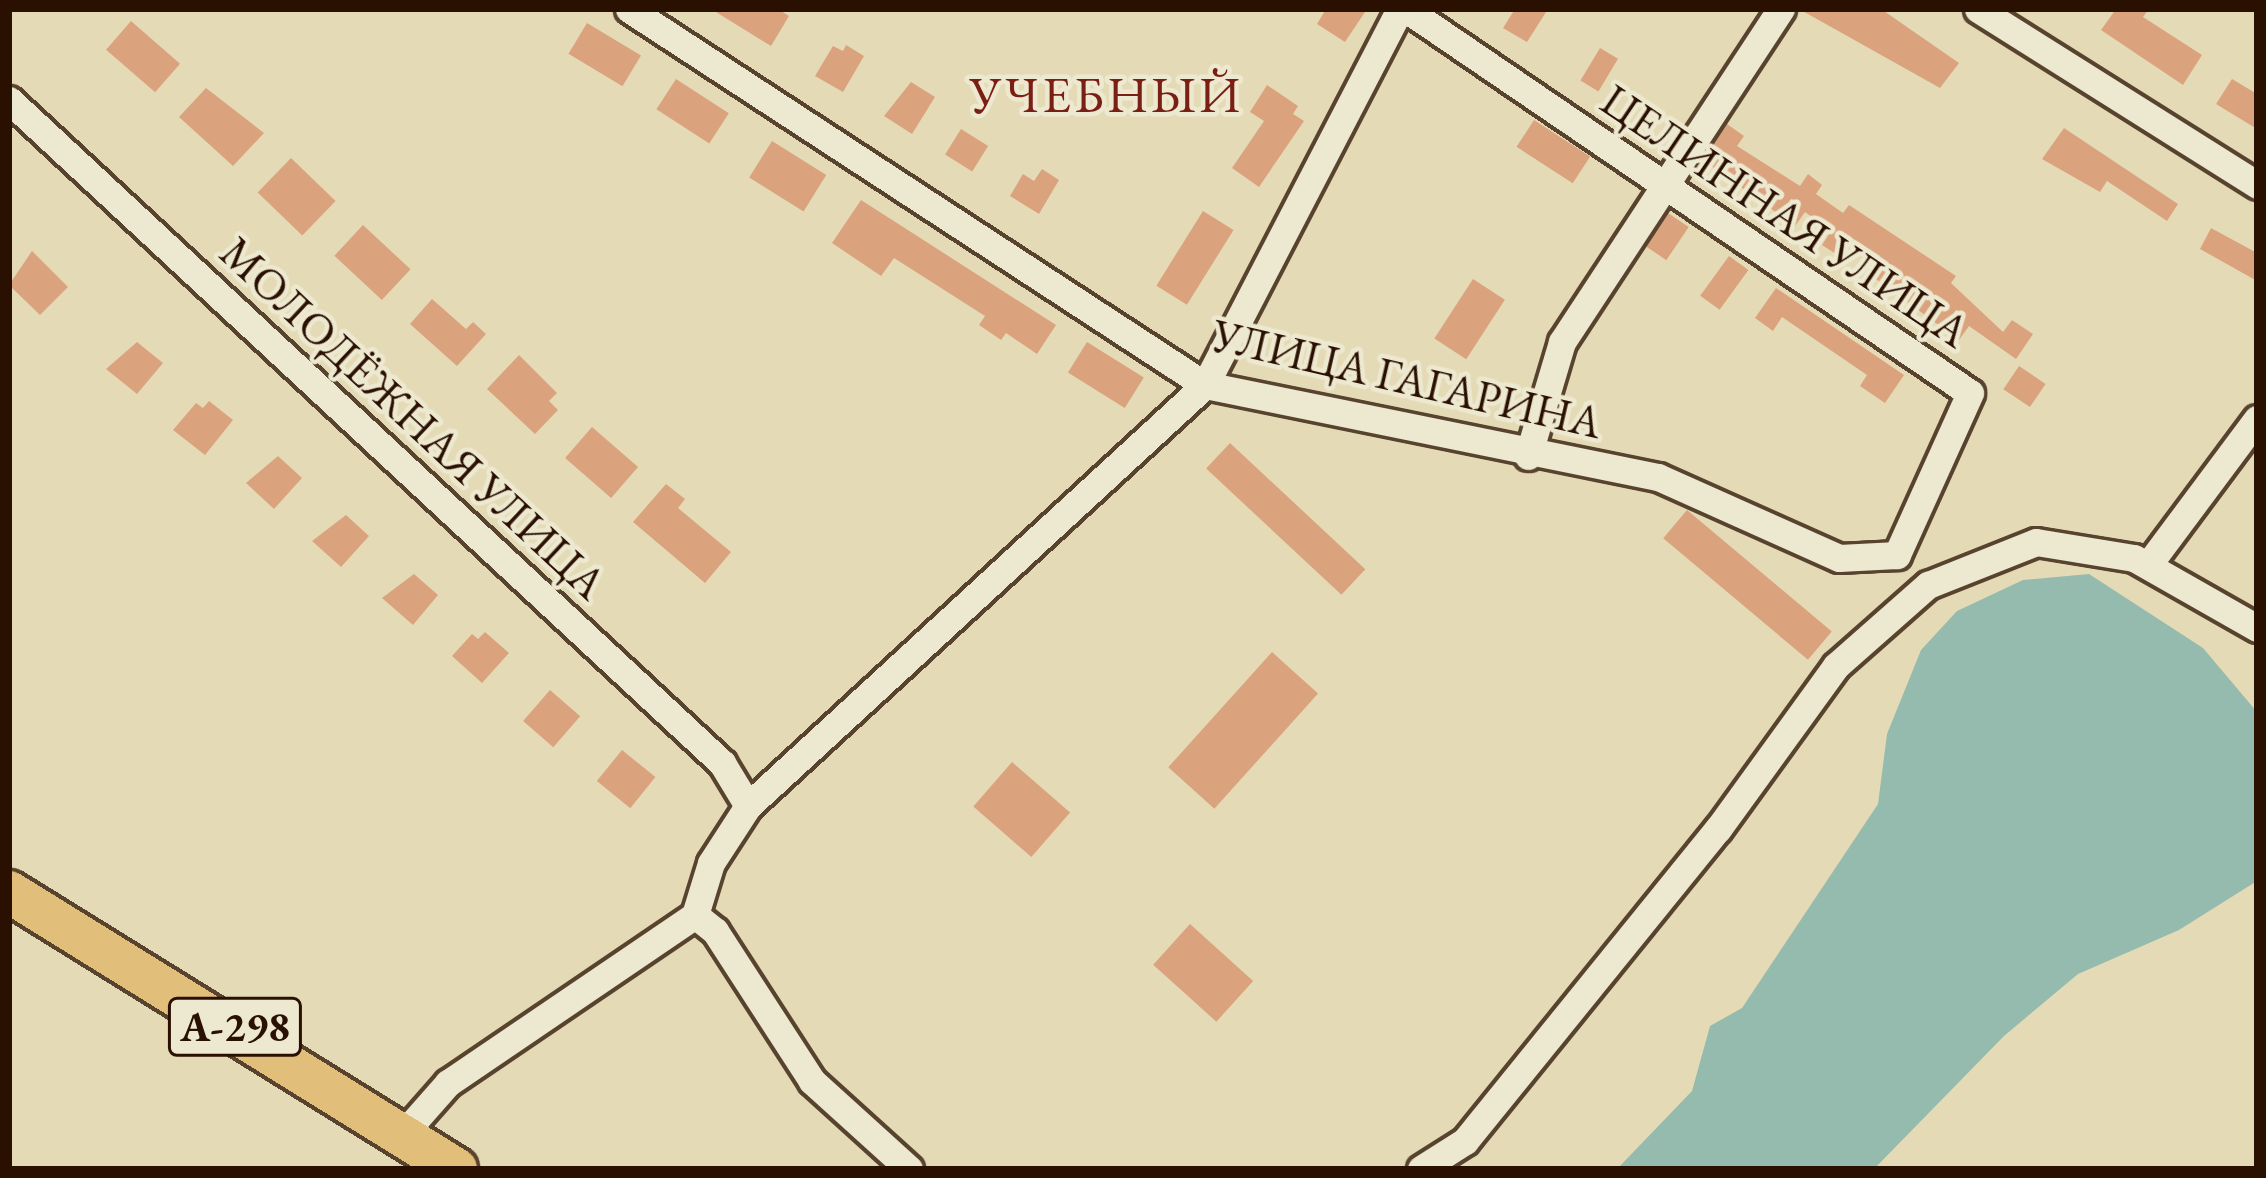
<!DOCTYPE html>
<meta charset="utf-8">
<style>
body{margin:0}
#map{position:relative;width:2266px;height:1178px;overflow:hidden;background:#e4dbb6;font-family:"EB Garamond",serif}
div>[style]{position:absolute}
.water>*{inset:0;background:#95bbae}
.building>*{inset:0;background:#daa37e;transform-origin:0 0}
.roads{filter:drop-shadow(3px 0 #58432e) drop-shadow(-3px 0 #58432e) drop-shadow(0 3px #58432e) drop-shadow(0 -3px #58432e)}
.minor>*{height:27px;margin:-13.5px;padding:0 13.5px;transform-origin:13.5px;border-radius:13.5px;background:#ede8d0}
.highway>*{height:42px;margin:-21px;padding:0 21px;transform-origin:21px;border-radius:21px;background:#e2be7b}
span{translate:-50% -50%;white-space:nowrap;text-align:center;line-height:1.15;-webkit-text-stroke:9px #ede8d0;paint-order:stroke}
.shield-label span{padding:3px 9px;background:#ede8d0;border:3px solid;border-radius:9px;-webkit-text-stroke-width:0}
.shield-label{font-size:42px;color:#2a1001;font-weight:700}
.street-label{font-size:45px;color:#2a1001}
.quarter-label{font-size:51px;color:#7a1f14;letter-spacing:3px}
.frame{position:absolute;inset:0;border:12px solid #2a1001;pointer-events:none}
</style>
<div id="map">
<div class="water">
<div style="clip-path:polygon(2089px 574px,2203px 648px,2257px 712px,2257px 881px,2179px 930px,2078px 974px,2004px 1036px,1874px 1169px,1617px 1169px,1692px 1091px,1710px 1026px,1742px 1008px,1878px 804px,1887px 734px,1921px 650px,1957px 611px,2023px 580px)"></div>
</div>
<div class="building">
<div style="clip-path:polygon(711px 9px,778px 9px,789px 16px,771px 46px)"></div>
<div style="clip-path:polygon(1326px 9px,1367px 9px,1345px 42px,1317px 24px)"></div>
<div style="clip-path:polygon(1515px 9px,1548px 9px,1527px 42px,1503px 28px)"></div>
<div style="clip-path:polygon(1799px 9px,1881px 9px,1959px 63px,1940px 88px)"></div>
<div style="clip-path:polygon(2116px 9px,2149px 9px,2143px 17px,2202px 55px,2183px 85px,2101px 30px)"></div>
<div style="left:131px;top:21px;width:65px;height:38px;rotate:41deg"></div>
<div style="left:587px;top:23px;width:63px;height:36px;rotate:31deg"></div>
<div style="clip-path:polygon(846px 45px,864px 56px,843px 92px,815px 76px,833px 46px,843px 51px)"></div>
<div style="left:1600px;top:48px;width:21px;height:38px;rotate:31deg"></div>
<div style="left:676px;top:79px;width:63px;height:36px;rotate:33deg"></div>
<div style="clip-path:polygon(2232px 79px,2257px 94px,2257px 129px,2216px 104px)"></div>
<div style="clip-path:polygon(911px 82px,935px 97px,912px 134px,884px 116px)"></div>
<div style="clip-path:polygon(1267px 85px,1298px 106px,1293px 114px,1304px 121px,1259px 187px,1232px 168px,1264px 121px,1250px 112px)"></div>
<div style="clip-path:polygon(206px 88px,264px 133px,233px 166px,179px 117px)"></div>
<div style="left:1534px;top:120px;width:67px;height:32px;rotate:33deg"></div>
<div style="clip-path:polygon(1727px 124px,1744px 136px,1737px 146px,1800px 186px,1808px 174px,1822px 185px,1816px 194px,1843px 213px,1849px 205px,1956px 276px,1951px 283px,2003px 332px,2012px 320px,2033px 334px,2016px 359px,1969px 326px,1959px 340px,1869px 274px,1880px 256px,1849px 236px,1836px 254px,1822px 245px,1831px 231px,1805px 212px,1795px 226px,1703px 160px)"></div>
<div style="clip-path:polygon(2064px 128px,2178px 204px,2167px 221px,2107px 181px,2100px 192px,2042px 159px)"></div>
<div style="left:961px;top:129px;width:32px;height:30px;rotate:32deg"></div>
<div style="left:772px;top:141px;width:64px;height:43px;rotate:32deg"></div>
<div style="left:291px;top:158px;width:62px;height:48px;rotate:44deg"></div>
<div style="clip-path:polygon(1042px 169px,1059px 180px,1039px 214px,1010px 196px,1023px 174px,1034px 181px)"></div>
<div style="clip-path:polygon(861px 200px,1056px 325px,1037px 354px,1006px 333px,1001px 340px,979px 325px,985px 316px,894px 258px,881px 276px,832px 243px)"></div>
<div style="left:1203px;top:211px;width:36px;height:88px;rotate:32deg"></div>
<div style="left:1668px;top:213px;width:25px;height:40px;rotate:34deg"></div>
<div style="left:363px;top:225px;width:65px;height:42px;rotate:43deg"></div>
<div style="clip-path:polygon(2211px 228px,2257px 253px,2257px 281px,2200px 249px)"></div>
<div style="clip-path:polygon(32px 251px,68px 287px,40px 315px,9px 285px)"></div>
<div style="left:1729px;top:256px;width:24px;height:49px;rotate:36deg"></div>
<div style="left:1473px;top:279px;width:38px;height:71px;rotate:33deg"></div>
<div style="clip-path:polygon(1776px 288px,1904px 375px,1885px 403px,1860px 386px,1867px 375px,1782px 317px,1773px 331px,1755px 318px)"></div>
<div style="clip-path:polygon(432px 299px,466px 329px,473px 322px,486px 334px,457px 366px,410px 324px)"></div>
<div style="clip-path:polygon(137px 342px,163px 363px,137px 394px,106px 369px)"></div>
<div style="left:1087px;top:342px;width:67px;height:36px;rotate:32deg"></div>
<div style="clip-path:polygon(519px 355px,557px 393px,549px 401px,558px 410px,535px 434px,487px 389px)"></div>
<div style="left:2019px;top:366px;width:32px;height:28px;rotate:34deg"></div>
<div style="clip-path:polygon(209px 401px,233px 420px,205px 455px,173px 430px,196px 403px,203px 408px)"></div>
<div style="left:592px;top:427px;width:61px;height:41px;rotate:41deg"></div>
<div style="left:1230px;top:443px;width:185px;height:35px;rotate:43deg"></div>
<div style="clip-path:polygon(278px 456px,302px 478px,274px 509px,246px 483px)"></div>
<div style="clip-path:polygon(666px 484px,685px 499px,678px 508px,731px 552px,705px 583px,633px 522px)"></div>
<div style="left:1687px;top:510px;width:189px;height:37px;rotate:40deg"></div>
<div style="clip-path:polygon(346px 515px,369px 536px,341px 567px,312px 541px)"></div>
<div style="clip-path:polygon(414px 574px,438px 595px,413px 625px,382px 598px)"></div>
<div style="clip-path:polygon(485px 632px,509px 653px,482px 683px,452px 656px,472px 634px,478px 639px)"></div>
<div style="left:1272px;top:652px;width:62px;height:155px;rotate:42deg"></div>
<div style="left:550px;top:690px;width:40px;height:41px;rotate:41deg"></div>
<div style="left:622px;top:750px;width:43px;height:40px;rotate:39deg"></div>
<div style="left:1012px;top:762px;width:77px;height:59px;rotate:41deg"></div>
<div style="left:1190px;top:924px;width:85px;height:55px;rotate:42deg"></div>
</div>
<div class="roads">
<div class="minor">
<div style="left:629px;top:9px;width:688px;rotate:33.14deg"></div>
<div style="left:1205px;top:385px;width:462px;rotate:11.5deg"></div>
<div style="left:1658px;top:477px;width:198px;rotate:24.1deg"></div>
<div style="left:1839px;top:558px;width:58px;rotate:-3deg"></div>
<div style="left:1406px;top:9px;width:682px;rotate:34.25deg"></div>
<div style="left:1970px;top:393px;width:178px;rotate:114.3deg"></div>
<div style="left:1978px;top:9px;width:330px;rotate:32.2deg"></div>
<div style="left:9px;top:100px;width:974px;rotate:42.92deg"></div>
<div style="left:722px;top:763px;width:50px;rotate:58.8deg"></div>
<div style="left:1528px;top:456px;width:119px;rotate:-73.4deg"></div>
<div style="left:1562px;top:342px;width:399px;rotate:-56.7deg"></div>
<div style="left:2148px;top:565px;width:182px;rotate:-53.3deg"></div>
<div style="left:695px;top:915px;width:26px;rotate:39deg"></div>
<div style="left:715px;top:931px;width:179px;rotate:57.1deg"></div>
<div style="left:812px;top:1081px;width:131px;rotate:42.2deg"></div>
<div style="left:403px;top:1134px;width:68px;rotate:-48.6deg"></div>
<div style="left:448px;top:1083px;width:299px;rotate:-34.2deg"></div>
<div style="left:695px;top:915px;width:54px;rotate:-72.9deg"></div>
<div style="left:711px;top:863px;width:68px;rotate:-57deg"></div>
<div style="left:748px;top:806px;width:621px;rotate:-42.65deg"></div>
<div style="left:1205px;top:385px;width:424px;rotate:-62.6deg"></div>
<div style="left:1421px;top:1169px;width:52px;rotate:-32.5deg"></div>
<div style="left:1465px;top:1141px;width:402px;rotate:-51deg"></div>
<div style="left:1718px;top:829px;width:201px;rotate:-54.1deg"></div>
<div style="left:1836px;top:666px;width:123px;rotate:-41.4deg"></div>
<div style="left:1928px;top:585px;width:116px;rotate:-21.7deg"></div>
<div style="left:2036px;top:542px;width:99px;rotate:9.3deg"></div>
<div style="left:2134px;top:558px;width:142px;rotate:29.6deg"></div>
</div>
<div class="highway">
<div style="left:9px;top:892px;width:526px;rotate:31.79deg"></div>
</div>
</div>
<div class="shield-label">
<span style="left:235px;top:1027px">А-298</span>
</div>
<div class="street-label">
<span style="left:1785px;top:216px;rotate:34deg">ЦЕЛИННАЯ УЛИЦА</span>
<span style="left:1407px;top:379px;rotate:13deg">УЛИЦА ГАГАРИНА</span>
<span style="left:413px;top:418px;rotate:43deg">МОЛОДЁЖНАЯ УЛИЦА</span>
</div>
<div class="quarter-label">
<span style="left:1106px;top:94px">УЧЕБНЫЙ</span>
</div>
<div class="frame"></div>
</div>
